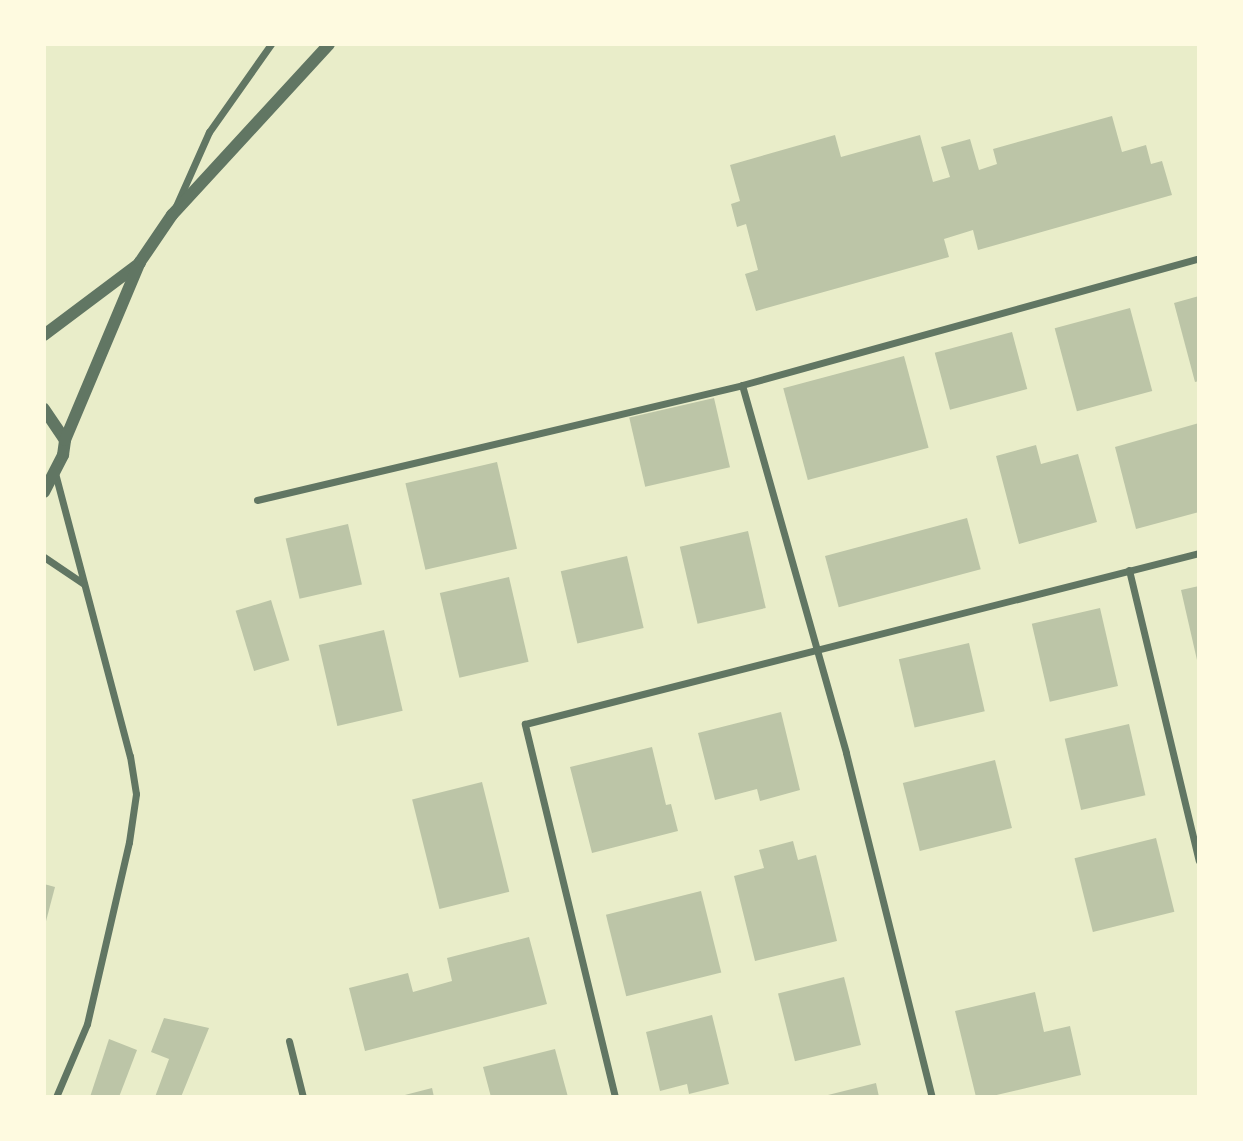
<!DOCTYPE html>
<style>
body{margin:0}
#map{position:relative;width:1243px;height:1141px;overflow:hidden;background:#e9edc9;font-family:"PT Sans Narrow",sans-serif}
div>[style]{position:absolute}
.building>*{inset:0;background:#bcc5a7;transform-origin:0 0}
.minor>*{height:7px;margin:-3.5px;padding:0 3.5px;transform-origin:3.5px;border-radius:3.5px;background:#617663}
.tertiary>*{height:12px;margin:-6px;padding:0 6px;transform-origin:6px;border-radius:6px;background:#617663}
span{translate:-50% -50%;white-space:nowrap;text-align:center;line-height:1.15;-webkit-text-stroke:7px #fefae0;paint-order:stroke}
.frame{position:absolute;inset:0;border:46px solid #fefae0;pointer-events:none}
</style>
<div id="map">
<div class="building">
<div style="clip-path:polygon(1112px 116px,1122px 152px,1146px 145px,1151px 164px,1162px 161px,1172px 195px,978px 250px,973px 230px,944px 239px,949px 257px,756px 311px,745px 274px,758px 270px,746px 224px,737px 227px,731px 204px,740px 201px,730px 165px,835px 135px,841px 157px,920px 135px,933px 182px,950px 177px,941px 147px,970px 139px,979px 170px,997px 164px,993px 149px)"></div>
<div style="clip-path:polygon(1199px 296px,1199px 381px,1195px 382px,1174px 303px)"></div>
<div style="left:1130px;top:308px;width:86px;height:78px;rotate:75deg"></div>
<div style="left:1012px;top:332px;width:59px;height:80px;rotate:75deg"></div>
<div style="left:904px;top:356px;width:95px;height:125px;rotate:75deg"></div>
<div style="left:714px;top:398px;width:71px;height:87px;rotate:77deg"></div>
<div style="clip-path:polygon(1199px 423px,1199px 512px,1136px 529px,1115px 447px)"></div>
<div style="clip-path:polygon(1036px 445px,1041px 464px,1078px 454px,1097px 522px,1019px 544px,996px 456px)"></div>
<div style="left:497px;top:462px;width:89px;height:94px;rotate:77deg"></div>
<div style="left:967px;top:518px;width:53px;height:147px;rotate:75deg"></div>
<div style="left:348px;top:524px;width:62px;height:64px;rotate:77deg"></div>
<div style="left:748px;top:531px;width:79px;height:70px;rotate:77deg"></div>
<div style="left:627px;top:556px;width:74px;height:68px;rotate:77deg"></div>
<div style="left:509px;top:577px;width:87px;height:71px;rotate:77deg"></div>
<div style="clip-path:polygon(1199px 586px,1199px 659px,1197px 660px,1181px 590px)"></div>
<div style="left:271px;top:600px;width:63px;height:37px;rotate:73deg"></div>
<div style="left:1100px;top:608px;width:80px;height:70px;rotate:77deg"></div>
<div style="left:384px;top:630px;width:83px;height:67px;rotate:77deg"></div>
<div style="left:969px;top:643px;width:70px;height:72px;rotate:77deg"></div>
<div style="clip-path:polygon(781px 712px,800px 790px,760px 801px,757px 789px,715px 800px,698px 733px)"></div>
<div style="left:1129px;top:724px;width:73px;height:66px;rotate:77deg"></div>
<div style="clip-path:polygon(652px 747px,666px 805px,671px 804px,678px 831px,592px 853px,570px 767px)"></div>
<div style="left:995px;top:760px;width:70px;height:95px;rotate:76deg"></div>
<div style="left:482px;top:782px;width:113px;height:72px;rotate:76deg"></div>
<div style="left:1156px;top:838px;width:76px;height:84px;rotate:76deg"></div>
<div style="clip-path:polygon(793px 841px,798px 860px,816px 855px,837px 941px,755px 961px,734px 876px,764px 868px,759px 850px)"></div>
<div style="clip-path:polygon(44px 884px,55px 887px,45px 925px,44px 925px)"></div>
<div style="left:701px;top:891px;width:84px;height:98px;rotate:76deg"></div>
<div style="clip-path:polygon(529px 937px,547px 1004px,365px 1051px,349px 988px,408px 973px,413px 992px,452px 981px,447px 958px)"></div>
<div style="left:844px;top:977px;width:70px;height:68px;rotate:76deg"></div>
<div style="clip-path:polygon(1035px 992px,1044px 1032px,1070px 1026px,1081px 1075px,988px 1097px,976px 1097px,955px 1011px)"></div>
<div style="clip-path:polygon(712px 1015px,729px 1084px,689px 1094px,687px 1084px,660px 1091px,646px 1032px)"></div>
<div style="clip-path:polygon(164px 1018px,209px 1028px,181px 1097px,155px 1097px,169px 1059px,151px 1052px)"></div>
<div style="clip-path:polygon(109px 1039px,137px 1050px,119px 1097px,90px 1097px)"></div>
<div style="clip-path:polygon(555px 1049px,568px 1097px,491px 1097px,483px 1067px)"></div>
<div style="clip-path:polygon(876px 1083px,879px 1097px,824px 1097px,824px 1096px)"></div>
<div style="clip-path:polygon(432px 1088px,434px 1097px,401px 1097px,401px 1096px)"></div>
</div>
<div class="minor">
<div style="left:176px;top:206px;width:81px;rotate:-66deg"></div>
<div style="left:209px;top:132px;width:108px;rotate:-54.8deg"></div>
<div style="left:742px;top:385px;width:382px;rotate:74.2deg"></div>
<div style="left:846px;top:753px;width:355px;rotate:76deg"></div>
<div style="left:55px;top:473px;width:293px;rotate:75.2deg"></div>
<div style="left:130px;top:756px;width:38px;rotate:81deg"></div>
<div style="left:136px;top:794px;width:49px;rotate:98.3deg"></div>
<div style="left:129px;top:842px;width:187px;rotate:103deg"></div>
<div style="left:87px;top:1024px;width:79px;rotate:113deg"></div>
<div style="left:257px;top:500px;width:498px;rotate:-13.3deg"></div>
<div style="left:742px;top:385px;width:474px;rotate:-15.5deg"></div>
<div style="left:44px;top:557px;width:48px;rotate:34deg"></div>
<div style="left:1129px;top:570px;width:299px;rotate:76.5deg"></div>
<div style="left:289px;top:1041px;width:58px;rotate:76deg"></div>
<div style="left:615px;top:1097px;width:384px;rotate:-103.6deg"></div>
<div style="left:525px;top:724px;width:695px;rotate:-14.24deg"></div>
</div>
<div class="tertiary">
<div style="left:44px;top:335px;width:120px;rotate:-36.9deg"></div>
<div style="left:44px;top:409px;width:37px;rotate:56deg"></div>
<div style="left:44px;top:492px;width:42px;rotate:-62.8deg"></div>
<div style="left:63px;top:455px;width:15px;rotate:-82deg"></div>
<div style="left:65px;top:440px;width:193px;rotate:-67.2deg"></div>
<div style="left:140px;top:262px;width:57px;rotate:-55.8deg"></div>
<div style="left:172px;top:215px;width:232px;rotate:-47.4deg"></div>
</div>
<div class="frame"></div>
</div>
